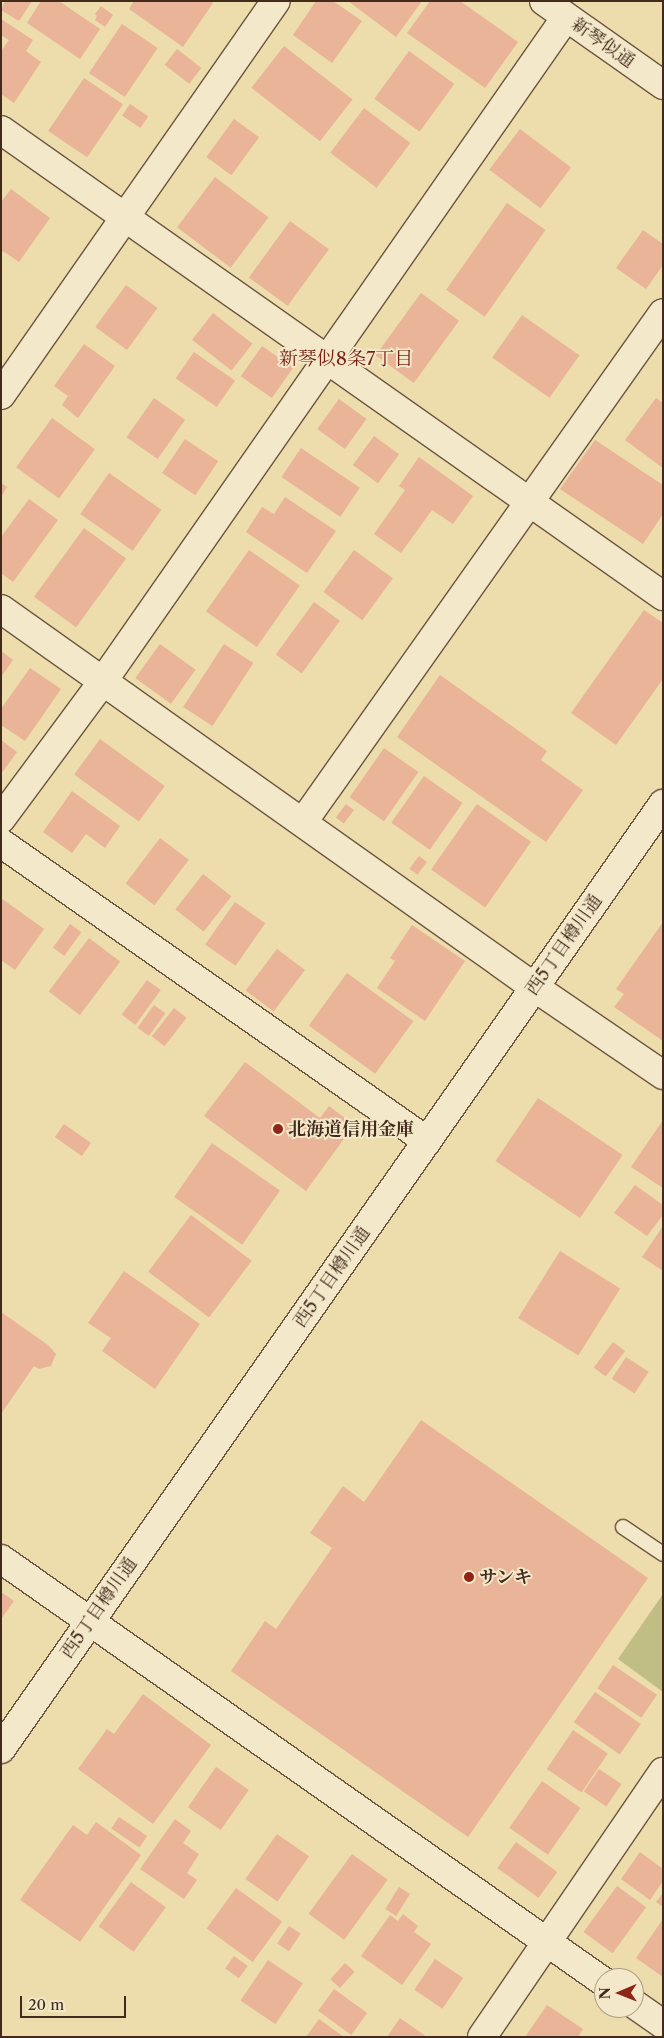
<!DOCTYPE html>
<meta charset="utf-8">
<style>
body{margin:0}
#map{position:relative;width:664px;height:2038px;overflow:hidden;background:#eddcac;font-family:"Libre Caslon Text","Noto Serif JP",serif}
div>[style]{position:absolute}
.green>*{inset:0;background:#c0be84}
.building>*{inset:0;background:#e9b497;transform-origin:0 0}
.roads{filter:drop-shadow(1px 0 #6d5640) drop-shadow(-1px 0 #6d5640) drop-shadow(0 1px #6d5640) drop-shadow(0 -1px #6d5640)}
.service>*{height:14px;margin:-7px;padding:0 7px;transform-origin:7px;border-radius:7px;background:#f3e8c9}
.minor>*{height:28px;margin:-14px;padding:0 14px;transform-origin:14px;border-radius:14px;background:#f3e8c9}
.tertiary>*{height:28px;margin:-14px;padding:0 14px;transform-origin:14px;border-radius:14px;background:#f3e8c9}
.secondary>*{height:28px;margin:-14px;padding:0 14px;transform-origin:14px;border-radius:14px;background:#f3e8c9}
.dots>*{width:14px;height:14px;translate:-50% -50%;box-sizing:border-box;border:2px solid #f3e8c9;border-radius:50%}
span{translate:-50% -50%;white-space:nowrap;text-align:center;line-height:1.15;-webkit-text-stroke:4px #f3e8c9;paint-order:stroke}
.street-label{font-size:18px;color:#422a1c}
.poi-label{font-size:18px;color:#422a1c;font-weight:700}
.left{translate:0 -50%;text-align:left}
.neighbourhood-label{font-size:19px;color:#7a1f14}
.frame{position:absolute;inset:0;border:2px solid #422a1c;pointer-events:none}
.north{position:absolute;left:594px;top:1968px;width:50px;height:50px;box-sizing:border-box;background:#f3e8c9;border:1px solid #ac9c84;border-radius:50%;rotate:269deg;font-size:14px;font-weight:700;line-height:20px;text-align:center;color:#422a1c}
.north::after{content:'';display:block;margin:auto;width:18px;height:22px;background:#8f2418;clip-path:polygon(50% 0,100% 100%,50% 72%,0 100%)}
.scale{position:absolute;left:20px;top:1996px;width:106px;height:22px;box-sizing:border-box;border:2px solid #422a1c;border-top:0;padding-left:6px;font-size:15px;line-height:18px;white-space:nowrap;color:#422a1c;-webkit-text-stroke:4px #f3e8c9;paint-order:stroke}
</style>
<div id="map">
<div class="green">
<div style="clip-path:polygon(663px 1594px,663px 1692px,618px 1659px)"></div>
</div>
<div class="building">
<div style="clip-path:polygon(5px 1px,32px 1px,19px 21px,1px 10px)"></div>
<div style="clip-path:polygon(41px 1px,59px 1px,100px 29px,80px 59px,27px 23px)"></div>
<div style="clip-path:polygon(134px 1px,210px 1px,213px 3px,183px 47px,129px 9px)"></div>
<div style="clip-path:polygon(316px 1px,333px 1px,362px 21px,332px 63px,293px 35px)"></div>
<div style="clip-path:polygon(348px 1px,422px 1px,396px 37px)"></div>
<div style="clip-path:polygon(430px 1px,460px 1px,518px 42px,485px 88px,407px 33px)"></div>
<div style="clip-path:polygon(101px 6px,113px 15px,105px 27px,95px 20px,97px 16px,95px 14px)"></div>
<div style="clip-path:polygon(1px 19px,33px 40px,26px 51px,41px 62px,14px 103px,1px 94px,1px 51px,9px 40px,1px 35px)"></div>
<div style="left:122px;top:24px;width:43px;height:59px;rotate:34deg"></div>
<div style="left:284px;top:46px;width:87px;height:53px;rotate:38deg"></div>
<div style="left:177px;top:49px;width:31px;height:20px;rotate:38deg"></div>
<div style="left:409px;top:51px;width:56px;height:59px;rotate:36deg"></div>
<div style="left:84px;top:78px;width:47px;height:64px;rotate:34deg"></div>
<div style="left:130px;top:104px;width:22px;height:14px;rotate:34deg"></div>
<div style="left:364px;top:108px;width:58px;height:56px;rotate:37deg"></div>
<div style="left:234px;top:119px;width:31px;height:47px;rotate:36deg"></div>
<div style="left:520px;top:129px;width:64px;height:51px;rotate:37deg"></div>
<div style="left:215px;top:177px;width:67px;height:63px;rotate:37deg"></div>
<div style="clip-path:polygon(11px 189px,50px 218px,19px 262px,3px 251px,1px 254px,1px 202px)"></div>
<div style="left:507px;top:203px;width:47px;height:106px;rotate:35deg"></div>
<div style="left:290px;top:221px;width:48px;height:70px;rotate:36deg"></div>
<div style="clip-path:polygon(643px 230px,663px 244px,663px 265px,646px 289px,616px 268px)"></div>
<div style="left:126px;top:285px;width:39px;height:52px;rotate:36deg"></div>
<div style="left:421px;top:293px;width:47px;height:77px;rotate:36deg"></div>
<div style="left:213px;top:313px;width:50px;height:34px;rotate:38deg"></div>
<div style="left:522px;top:315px;width:70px;height:52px;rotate:35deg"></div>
<div style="clip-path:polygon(84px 344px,115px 366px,78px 418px,62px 405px,68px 396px,54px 386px)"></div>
<div style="left:262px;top:346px;width:38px;height:37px;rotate:35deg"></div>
<div style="left:194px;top:352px;width:50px;height:32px;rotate:35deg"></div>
<div style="left:154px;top:398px;width:38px;height:48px;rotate:35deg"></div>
<div style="clip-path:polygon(656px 398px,663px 403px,663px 468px,625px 440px)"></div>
<div style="left:339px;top:399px;width:34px;height:37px;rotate:36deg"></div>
<div style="left:52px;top:418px;width:53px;height:61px;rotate:36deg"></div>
<div style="left:374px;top:436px;width:31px;height:36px;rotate:36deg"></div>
<div style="left:185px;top:439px;width:40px;height:41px;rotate:34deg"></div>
<div style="clip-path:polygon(595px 440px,663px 485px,663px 514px,643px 544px,560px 489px)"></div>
<div style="left:301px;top:448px;width:71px;height:35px;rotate:34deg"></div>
<div style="clip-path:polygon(419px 457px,473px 496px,453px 524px,432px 510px,401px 553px,374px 534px,405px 490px,399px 486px)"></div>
<div style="left:109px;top:473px;width:64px;height:50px;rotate:35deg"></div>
<div style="clip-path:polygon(1px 483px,7px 487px,1px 497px)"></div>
<div style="clip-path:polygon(285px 497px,336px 531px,307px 573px,246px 532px,262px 507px,274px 514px)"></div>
<div style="clip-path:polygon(29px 499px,58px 520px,13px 582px,1px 573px,1px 537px)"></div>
<div style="left:84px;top:528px;width:52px;height:85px;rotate:36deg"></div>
<div style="left:249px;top:550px;width:62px;height:75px;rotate:35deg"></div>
<div style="left:354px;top:550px;width:48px;height:52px;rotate:36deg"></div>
<div style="left:314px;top:602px;width:32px;height:65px;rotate:36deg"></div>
<div style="clip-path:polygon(644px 610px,663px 623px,663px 679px,616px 745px,571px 713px)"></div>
<div style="left:160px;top:644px;width:44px;height:42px;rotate:36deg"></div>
<div style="left:224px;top:644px;width:35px;height:75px;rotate:33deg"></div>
<div style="clip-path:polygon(1px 651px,13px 660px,1px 677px)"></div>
<div style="clip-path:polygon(30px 668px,61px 689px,25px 741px,1px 725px,1px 709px)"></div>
<div style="clip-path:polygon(440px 675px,547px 751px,541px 760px,583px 790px,546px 842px,397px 737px)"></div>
<div style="left:100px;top:739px;width:80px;height:44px;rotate:36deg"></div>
<div style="clip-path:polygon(1px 740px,17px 752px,1px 774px)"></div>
<div style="left:384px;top:748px;width:42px;height:60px;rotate:35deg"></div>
<div style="left:424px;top:776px;width:47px;height:57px;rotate:35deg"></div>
<div style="clip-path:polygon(72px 791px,120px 826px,105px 848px,86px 834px,72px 853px,43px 832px)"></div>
<div style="left:346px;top:804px;width:10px;height:17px;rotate:37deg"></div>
<div style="left:477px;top:804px;width:66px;height:80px;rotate:35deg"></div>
<div style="left:160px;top:838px;width:36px;height:57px;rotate:37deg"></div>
<div style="left:419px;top:856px;width:10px;height:16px;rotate:37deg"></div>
<div style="left:203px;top:874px;width:36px;height:45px;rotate:38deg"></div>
<div style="clip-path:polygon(1px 898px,44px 929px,15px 970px,1px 960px)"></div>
<div style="left:235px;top:902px;width:37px;height:52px;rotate:35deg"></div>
<div style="clip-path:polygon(663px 922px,663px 1041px,614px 1007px,624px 994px,616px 989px)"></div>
<div style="left:70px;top:924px;width:14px;height:29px;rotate:36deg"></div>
<div style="clip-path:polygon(412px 925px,465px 961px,425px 1021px,377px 988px,395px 961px,390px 958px)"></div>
<div style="left:89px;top:938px;width:39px;height:67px;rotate:37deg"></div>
<div style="left:277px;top:949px;width:35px;height:52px;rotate:37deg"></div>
<div style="left:347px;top:973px;width:82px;height:65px;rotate:36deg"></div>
<div style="left:147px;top:980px;width:17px;height:43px;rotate:36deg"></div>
<div style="left:154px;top:1005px;width:14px;height:28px;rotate:36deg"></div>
<div style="left:174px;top:1008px;width:16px;height:36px;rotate:38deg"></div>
<div style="clip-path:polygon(245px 1062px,320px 1118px,329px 1106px,354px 1125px,306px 1191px,204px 1116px)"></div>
<div style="left:538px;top:1098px;width:102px;height:76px;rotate:34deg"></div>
<div style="clip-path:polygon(663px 1120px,663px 1188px,631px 1167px)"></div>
<div style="left:64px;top:1124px;width:33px;height:16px;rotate:35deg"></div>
<div style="left:212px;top:1143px;width:83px;height:66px;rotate:35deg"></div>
<div style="clip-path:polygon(635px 1185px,663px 1205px,663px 1215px,647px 1236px,614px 1213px)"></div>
<div style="left:191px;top:1215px;width:76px;height:71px;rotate:37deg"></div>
<div style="clip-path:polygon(663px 1226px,663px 1271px,642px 1257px)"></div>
<div style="left:560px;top:1251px;width:71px;height:79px;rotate:32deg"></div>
<div style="clip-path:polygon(124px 1271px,200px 1324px,155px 1389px,102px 1351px,111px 1338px,88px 1323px)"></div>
<div style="clip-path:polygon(1px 1312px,48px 1345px,56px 1354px,51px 1366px,39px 1369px,34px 1366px,1px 1414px)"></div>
<div style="left:613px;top:1342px;width:15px;height:32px;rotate:37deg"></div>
<div style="left:626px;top:1357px;width:27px;height:26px;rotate:33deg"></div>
<div style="clip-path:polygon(421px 1420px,648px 1578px,468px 1837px,231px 1671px,265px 1621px,276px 1629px,332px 1548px,310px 1533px,343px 1486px,364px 1502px)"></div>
<div style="clip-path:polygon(1px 1592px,14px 1601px,1px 1619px)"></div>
<div style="left:613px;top:1665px;width:53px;height:28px;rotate:34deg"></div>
<div style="left:595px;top:1692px;width:56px;height:37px;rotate:35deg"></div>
<div style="clip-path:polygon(143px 1694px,211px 1745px,153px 1824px,78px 1769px,107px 1729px,114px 1734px)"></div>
<div style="left:573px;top:1730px;width:42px;height:47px;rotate:34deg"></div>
<div style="left:216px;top:1767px;width:40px;height:49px;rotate:35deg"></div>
<div style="left:599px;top:1769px;width:27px;height:27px;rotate:34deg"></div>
<div style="left:542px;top:1781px;width:47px;height:57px;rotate:35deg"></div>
<div style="left:119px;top:1817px;width:34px;height:14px;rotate:34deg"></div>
<div style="clip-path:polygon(175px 1819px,191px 1831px,183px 1843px,199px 1854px,187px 1873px,197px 1880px,184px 1899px,140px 1869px)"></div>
<div style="clip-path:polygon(96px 1822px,141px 1855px,80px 1942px,20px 1900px,73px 1825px,87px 1835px)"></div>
<div style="left:277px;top:1834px;width:39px;height:55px;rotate:35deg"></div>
<div style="left:516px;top:1842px;width:51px;height:32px;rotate:36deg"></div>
<div style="clip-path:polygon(640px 1852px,663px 1869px,663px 1881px,650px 1900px,621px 1879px)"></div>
<div style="left:352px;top:1854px;width:44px;height:74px;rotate:36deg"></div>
<div style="left:131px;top:1882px;width:43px;height:55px;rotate:36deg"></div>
<div style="left:617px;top:1886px;width:36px;height:57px;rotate:36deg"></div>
<div style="left:399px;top:1887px;width:13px;height:26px;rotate:32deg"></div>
<div style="left:236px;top:1888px;width:57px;height:50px;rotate:36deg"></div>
<div style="clip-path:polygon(663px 1893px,663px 1907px,656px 1902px)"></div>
<div style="clip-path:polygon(403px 1914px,418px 1926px,414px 1932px,431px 1944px,402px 1985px,361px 1956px,390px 1915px,398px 1921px)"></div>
<div style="clip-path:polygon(663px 1919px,663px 1977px,636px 1958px)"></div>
<div style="left:289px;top:1926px;width:14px;height:21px;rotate:34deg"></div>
<div style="left:234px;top:1956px;width:17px;height:15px;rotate:36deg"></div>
<div style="left:435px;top:1959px;width:34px;height:37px;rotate:34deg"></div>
<div style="left:268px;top:1960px;width:42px;height:49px;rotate:34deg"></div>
<div style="left:345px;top:1963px;width:13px;height:22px;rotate:42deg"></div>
<div style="left:334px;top:1989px;width:41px;height:27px;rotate:36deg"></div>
<div style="clip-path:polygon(547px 2005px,583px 2029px,578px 2037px,525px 2037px)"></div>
<div style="clip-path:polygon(400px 2018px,427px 2037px,387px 2037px)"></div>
<div style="clip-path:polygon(319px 2019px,344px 2037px,306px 2037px)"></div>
</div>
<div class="roads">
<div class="service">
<div style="left:623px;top:1527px;width:48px;rotate:34deg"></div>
</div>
<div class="minor">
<div style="left:1px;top:130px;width:810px;rotate:35.14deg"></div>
<div style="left:1px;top:395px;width:480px;rotate:-55.1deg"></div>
<div style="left:1px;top:609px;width:653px;rotate:35.34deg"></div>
<div style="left:534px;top:987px;width:156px;rotate:34.3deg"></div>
<div style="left:1px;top:819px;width:172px;rotate:-53.5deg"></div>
<div style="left:103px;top:681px;width:809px;rotate:-55.11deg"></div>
<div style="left:303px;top:822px;width:623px;rotate:-54.73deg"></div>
<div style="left:1px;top:843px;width:520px;rotate:34.97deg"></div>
<div style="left:1px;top:1559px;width:737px;rotate:35.05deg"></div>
<div style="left:634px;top:2004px;width:35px;rotate:35deg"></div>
<div style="left:482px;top:2037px;width:321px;rotate:-55.7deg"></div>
</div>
<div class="tertiary">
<div style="left:544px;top:1px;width:146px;rotate:35.2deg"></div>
</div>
<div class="secondary">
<div style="left:1px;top:1749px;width:1154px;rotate:-54.99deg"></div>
</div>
</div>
<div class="dots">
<div style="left:278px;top:1129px;background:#8f2418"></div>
<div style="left:469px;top:1577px;background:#8f2418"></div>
</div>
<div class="street-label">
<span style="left:603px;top:43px;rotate:35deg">新琴似通</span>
<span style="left:564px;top:945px;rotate:-55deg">西5丁目樽川通</span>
<span style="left:332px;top:1277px;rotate:-55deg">西5丁目樽川通</span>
<span style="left:99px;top:1608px;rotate:-55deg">西5丁目樽川通</span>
</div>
<div class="poi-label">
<span class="left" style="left:288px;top:1129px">北海道信用金庫</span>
<span class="left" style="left:479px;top:1577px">サンキ</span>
</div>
<div class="neighbourhood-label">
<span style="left:346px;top:359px">新琴似8条7丁目</span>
</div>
<div class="frame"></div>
<div class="north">N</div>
<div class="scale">20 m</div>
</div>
